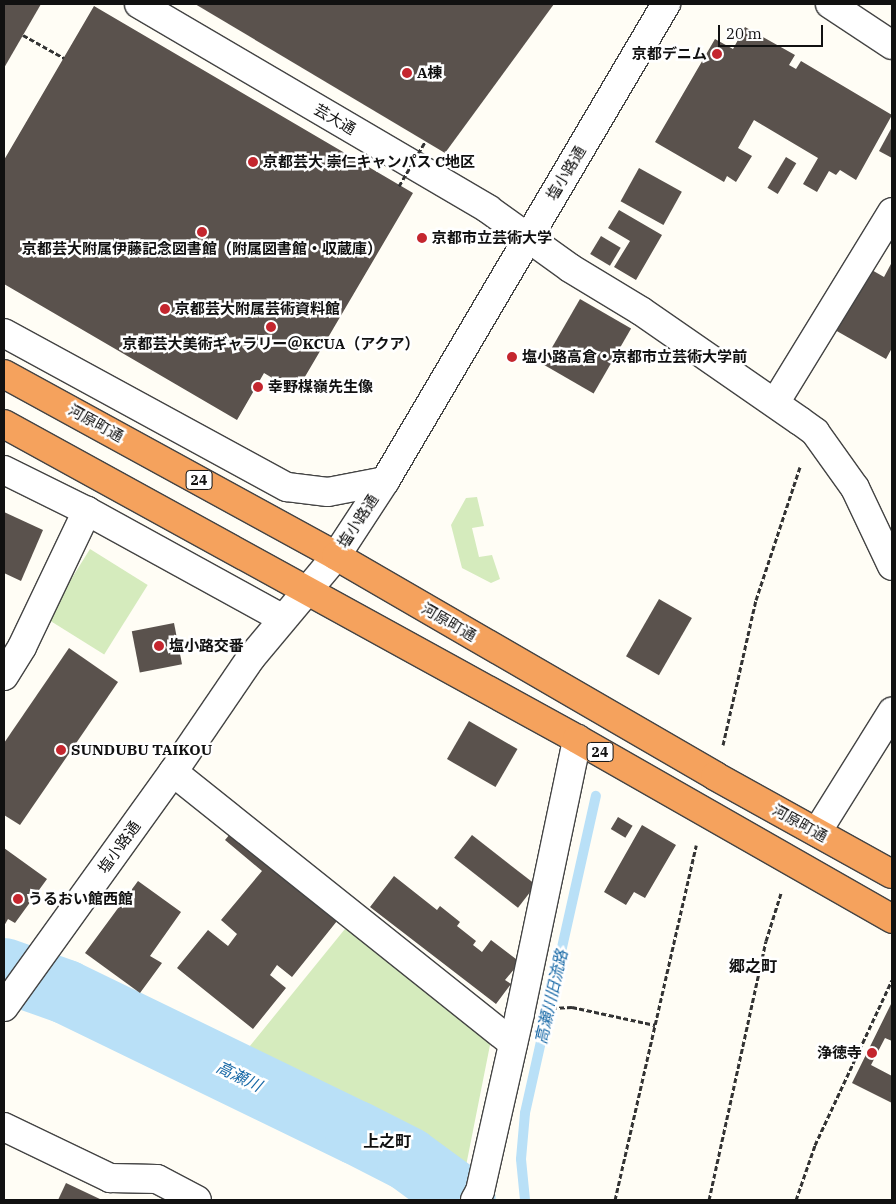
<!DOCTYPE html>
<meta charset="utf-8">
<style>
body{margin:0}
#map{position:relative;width:896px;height:1204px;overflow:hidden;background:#fffdf5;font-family:"IBM Plex Serif","Noto Sans JP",serif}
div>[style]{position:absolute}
.green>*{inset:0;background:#d5ebbd;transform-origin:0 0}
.stream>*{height:10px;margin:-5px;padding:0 5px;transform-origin:5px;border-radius:5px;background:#b9e0f7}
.river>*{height:64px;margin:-32px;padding:0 32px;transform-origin:32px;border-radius:32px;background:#b9e0f7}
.building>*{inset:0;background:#5a524d;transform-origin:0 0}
.path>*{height:3px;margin-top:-1.5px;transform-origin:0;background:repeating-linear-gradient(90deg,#333 0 5px,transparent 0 7.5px)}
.roads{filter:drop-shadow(1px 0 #444) drop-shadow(-1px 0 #444) drop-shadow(0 1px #444) drop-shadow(0 -1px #444)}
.minor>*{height:28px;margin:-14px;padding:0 14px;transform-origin:14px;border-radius:14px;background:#fff}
.highway>*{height:28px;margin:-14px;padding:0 14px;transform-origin:14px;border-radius:14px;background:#f5a25d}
.path-bridge>*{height:3px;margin-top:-1.5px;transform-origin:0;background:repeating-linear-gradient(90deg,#333 0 5px,transparent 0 7.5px)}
.dots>*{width:14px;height:14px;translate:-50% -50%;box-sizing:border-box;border:2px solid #fff;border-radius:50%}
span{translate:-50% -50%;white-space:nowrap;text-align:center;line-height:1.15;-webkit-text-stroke:5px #fff;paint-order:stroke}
.shield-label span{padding:1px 4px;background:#fff;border:1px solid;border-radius:4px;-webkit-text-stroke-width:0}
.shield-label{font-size:14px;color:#111;font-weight:700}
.poi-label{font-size:15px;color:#111;font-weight:700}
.right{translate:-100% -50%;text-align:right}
.left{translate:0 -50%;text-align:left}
.street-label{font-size:15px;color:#111}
.neighbourhood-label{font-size:16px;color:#111;font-weight:700}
.water-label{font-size:16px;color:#1768a6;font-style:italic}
.frame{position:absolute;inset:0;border:5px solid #111;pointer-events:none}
.scale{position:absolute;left:718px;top:25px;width:105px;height:22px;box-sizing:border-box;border:2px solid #111;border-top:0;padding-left:6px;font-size:15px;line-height:18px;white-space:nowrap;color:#111;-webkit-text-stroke:4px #fff;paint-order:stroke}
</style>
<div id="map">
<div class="green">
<div style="clip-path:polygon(477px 497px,484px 526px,472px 528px,479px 557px,492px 555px,500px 579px,491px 583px,462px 568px,451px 525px,466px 498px)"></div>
<div style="left:90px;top:549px;width:68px;height:82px;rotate:32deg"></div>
<div style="clip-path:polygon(349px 924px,491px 1040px,463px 1181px,412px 1140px,245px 1052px)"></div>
</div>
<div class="stream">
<div style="left:525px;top:1200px;width:41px;rotate:-95.6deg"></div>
<div style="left:521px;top:1159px;width:46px;rotate:-85deg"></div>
<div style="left:525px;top:1113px;width:325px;rotate:-77.4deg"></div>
</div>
<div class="river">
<div style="left:4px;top:970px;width:66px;rotate:19.5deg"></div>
<div style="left:66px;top:992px;width:323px;rotate:25.9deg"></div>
<div style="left:357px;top:1133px;width:57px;rotate:27deg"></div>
<div style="left:408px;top:1159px;width:69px;rotate:36.2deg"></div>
</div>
<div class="building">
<div style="clip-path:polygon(4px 4px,41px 4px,4px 68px)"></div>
<div style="clip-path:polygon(195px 4px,554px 4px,445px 153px)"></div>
<div style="clip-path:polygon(94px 6px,413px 193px,296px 392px,264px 373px,237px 420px,4px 284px,4px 160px)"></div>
<div style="clip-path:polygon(745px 27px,795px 55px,789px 65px,796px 69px,801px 61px,892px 115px,856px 180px,840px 170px,836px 175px,829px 171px,817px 192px,803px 184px,818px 158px,754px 120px,738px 148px,752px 156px,736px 182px,727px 176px,724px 182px,655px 142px,715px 39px,733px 49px)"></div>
<div style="clip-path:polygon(892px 127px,892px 158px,879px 151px)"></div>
<div style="left:786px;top:157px;width:12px;height:36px;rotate:31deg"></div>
<div style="left:639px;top:168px;width:49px;height:38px;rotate:29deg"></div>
<div style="clip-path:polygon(619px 210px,662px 235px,636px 280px,614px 267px,630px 241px,608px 228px)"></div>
<div style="left:601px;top:236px;width:23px;height:21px;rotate:31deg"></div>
<div style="clip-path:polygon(892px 262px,892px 348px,886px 359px,835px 330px,870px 269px,884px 277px)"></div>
<div style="left:580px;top:299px;width:59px;height:75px;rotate:30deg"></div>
<div style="clip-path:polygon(4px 512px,43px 530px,21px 581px,4px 573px)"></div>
<div style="left:659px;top:599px;width:38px;height:66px;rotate:30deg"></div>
<div style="left:174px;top:623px;width:42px;height:43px;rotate:79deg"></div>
<div style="clip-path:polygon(69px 648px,118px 682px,20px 825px,4px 815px,4px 743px)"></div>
<div style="left:469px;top:721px;width:56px;height:44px;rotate:30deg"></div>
<div style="left:618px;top:817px;width:17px;height:14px;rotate:31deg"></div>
<div style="clip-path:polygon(642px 825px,676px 845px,645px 898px,634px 892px,626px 905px,604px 892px)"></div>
<div style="clip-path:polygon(230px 834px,337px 921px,292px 977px,277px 965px,270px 975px,286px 988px,253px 1029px,177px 968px,208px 930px,228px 946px,237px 934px,221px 920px,262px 871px,225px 840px)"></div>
<div style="left:472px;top:835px;width:81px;height:29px;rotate:38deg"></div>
<div style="clip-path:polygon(4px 848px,47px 879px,15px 923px,8px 919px,4px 926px)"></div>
<div style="clip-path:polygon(394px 876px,437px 910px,440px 906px,460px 922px,457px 926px,476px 941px,473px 945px,482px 952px,491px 940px,520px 962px,505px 980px,511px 984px,496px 1004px,370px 907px)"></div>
<div style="clip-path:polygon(138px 881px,181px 912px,150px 956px,162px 963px,140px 993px,85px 953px)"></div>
<div style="clip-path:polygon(892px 1002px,892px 1041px,885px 1038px,871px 1065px,892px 1076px,892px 1103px,852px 1083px)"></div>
<div style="clip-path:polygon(66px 1183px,102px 1200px,58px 1200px)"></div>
</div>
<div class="path">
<div style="left:23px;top:35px;width:47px;rotate:29.3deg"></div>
<div style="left:723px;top:745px;width:149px;rotate:-77.2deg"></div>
<div style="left:756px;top:600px;width:140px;rotate:-71.7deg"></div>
<div style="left:552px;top:1008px;width:20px;rotate:-3deg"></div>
<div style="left:572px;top:1007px;width:85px;rotate:12.2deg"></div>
<div style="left:615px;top:1200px;width:364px;rotate:-77.1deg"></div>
<div style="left:709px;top:1200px;width:265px;rotate:-77.6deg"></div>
<div style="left:766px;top:941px;width:50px;rotate:-72.6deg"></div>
<div style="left:796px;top:1200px;width:58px;rotate:-70.9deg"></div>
<div style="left:815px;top:1145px;width:182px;rotate:-65deg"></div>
</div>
<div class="roads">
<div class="minor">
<div style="left:139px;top:4px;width:405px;rotate:30.4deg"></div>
<div style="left:488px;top:209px;width:101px;rotate:35.7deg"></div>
<div style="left:570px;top:268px;width:83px;rotate:31.2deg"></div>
<div style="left:641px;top:311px;width:193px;rotate:34.7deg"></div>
<div style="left:800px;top:421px;width:19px;rotate:36deg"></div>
<div style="left:815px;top:432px;width:69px;rotate:54.5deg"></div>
<div style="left:855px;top:488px;width:86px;rotate:64.6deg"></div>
<div style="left:830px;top:4px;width:74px;rotate:33.5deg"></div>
<div style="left:4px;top:333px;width:322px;rotate:28.6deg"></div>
<div style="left:287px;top:487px;width:41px;rotate:7deg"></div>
<div style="left:328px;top:492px;width:58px;rotate:-10.9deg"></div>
<div style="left:775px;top:403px;width:224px;rotate:-58.5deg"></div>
<div style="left:4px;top:470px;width:93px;rotate:26.3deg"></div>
<div style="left:87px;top:511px;width:222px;rotate:28.8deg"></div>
<div style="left:4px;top:676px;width:34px;rotate:-58deg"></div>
<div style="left:22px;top:647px;width:151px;rotate:-64.5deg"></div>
<div style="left:173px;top:772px;width:435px;rotate:38.6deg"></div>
<div style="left:817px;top:832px;width:142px;rotate:-58deg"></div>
<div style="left:4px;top:1007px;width:289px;rotate:-54.3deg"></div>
<div style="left:173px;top:772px;width:137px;rotate:-55.7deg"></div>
<div style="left:250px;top:659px;width:134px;rotate:-50.1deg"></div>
<div style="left:336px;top:556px;width:90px;rotate:-56.8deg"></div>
<div style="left:385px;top:481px;width:554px;rotate:-59.5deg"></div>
<div style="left:4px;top:1127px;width:118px;rotate:25.7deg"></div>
<div style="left:110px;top:1178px;width:47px;rotate:1.2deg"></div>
<div style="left:157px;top:1179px;width:45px;rotate:27.7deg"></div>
<div style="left:475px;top:1200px;width:10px;rotate:-61deg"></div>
<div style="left:480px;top:1191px;width:182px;rotate:-77.3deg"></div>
<div style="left:520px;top:1013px;width:280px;rotate:-78.2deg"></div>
</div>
<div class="highway">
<div style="left:4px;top:374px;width:379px;rotate:28.7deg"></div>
<div style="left:336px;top:556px;width:438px;rotate:30.1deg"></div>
<div style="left:715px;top:776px;width:202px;rotate:29deg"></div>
<div style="left:4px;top:424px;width:654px;rotate:28.8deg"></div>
<div style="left:577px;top:739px;width:363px;rotate:29.7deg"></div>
</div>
</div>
<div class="path-bridge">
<div style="left:399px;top:186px;width:51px;rotate:-59.4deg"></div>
</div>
<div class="dots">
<div style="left:717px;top:54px;background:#c4262e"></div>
<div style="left:407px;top:73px;background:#c4262e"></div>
<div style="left:253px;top:162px;background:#c4262e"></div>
<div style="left:202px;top:232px;background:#c4262e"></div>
<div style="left:422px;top:238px;background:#c4262e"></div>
<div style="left:165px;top:309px;background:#c4262e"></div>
<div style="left:271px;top:327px;background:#c4262e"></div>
<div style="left:512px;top:357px;background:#c4262e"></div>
<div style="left:258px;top:387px;background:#c4262e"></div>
<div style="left:159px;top:646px;background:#c4262e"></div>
<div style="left:61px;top:750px;background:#c4262e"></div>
<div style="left:18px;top:899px;background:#c4262e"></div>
<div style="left:872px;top:1053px;background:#c4262e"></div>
</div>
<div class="shield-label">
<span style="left:199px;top:480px">24</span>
<span style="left:600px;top:752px">24</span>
</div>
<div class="poi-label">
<span class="right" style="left:707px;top:54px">京都デニム</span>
<span class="left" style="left:417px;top:73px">A棟</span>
<span class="left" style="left:263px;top:162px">京都芸大 崇仁キャンパス C地区</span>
<span class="left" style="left:432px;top:238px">京都市立芸術大学</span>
<span style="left:202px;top:249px">京都芸大附属伊藤記念図書館（附属図書館・収蔵庫）</span>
<span class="left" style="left:175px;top:309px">京都芸大附属芸術資料館</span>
<span style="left:271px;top:344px">京都芸大美術ギャラリー＠KCUA（アクア）</span>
<span class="left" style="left:522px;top:357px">塩小路高倉・京都市立芸術大学前</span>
<span class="left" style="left:268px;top:387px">幸野楳嶺先生像</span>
<span class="left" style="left:169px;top:646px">塩小路交番</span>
<span class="left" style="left:71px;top:750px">SUNDUBU TAIKOU</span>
<span class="left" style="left:28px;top:899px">うるおい館西館</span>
<span class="right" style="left:862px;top:1053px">浄徳寺</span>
</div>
<div class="street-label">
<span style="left:335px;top:119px;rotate:30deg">芸大通</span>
<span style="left:566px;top:173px;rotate:-59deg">塩小路通</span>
<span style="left:96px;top:423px;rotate:29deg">河原町通</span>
<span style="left:358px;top:521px;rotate:-57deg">塩小路通</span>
<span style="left:449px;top:622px;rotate:30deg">河原町通</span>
<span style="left:800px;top:823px;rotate:29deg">河原町通</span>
<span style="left:119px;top:847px;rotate:-54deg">塩小路通</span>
</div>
<div class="neighbourhood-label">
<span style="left:753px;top:966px">郷之町</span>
<span style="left:387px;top:1141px">上之町</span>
</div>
<div class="water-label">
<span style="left:551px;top:997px;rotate:-77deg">高瀬川旧流路</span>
<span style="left:239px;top:1076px;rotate:26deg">高瀬川</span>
</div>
<div class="frame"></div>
<div class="scale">20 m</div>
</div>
